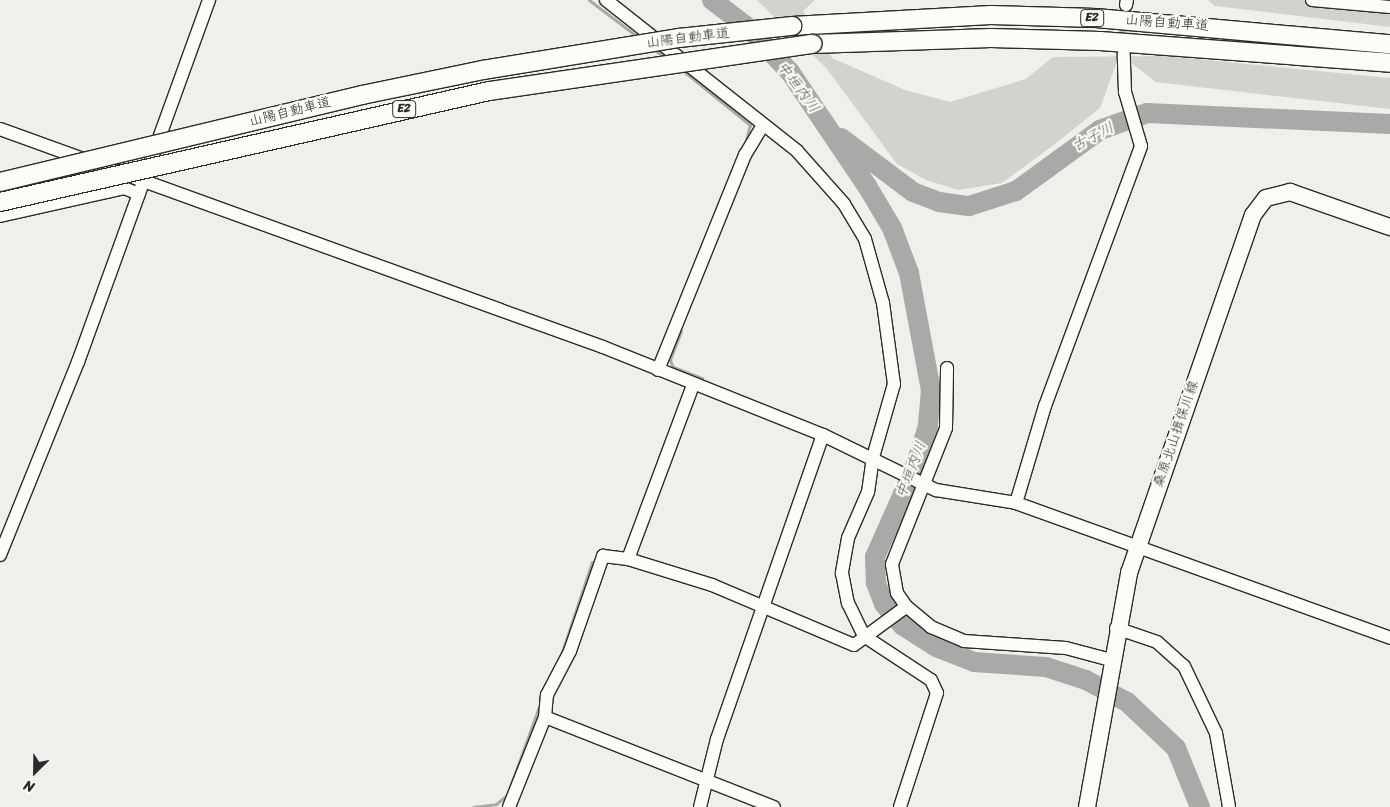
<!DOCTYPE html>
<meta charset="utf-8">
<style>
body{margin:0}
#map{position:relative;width:1390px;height:807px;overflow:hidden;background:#f0efeb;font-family:Sriracha,"Klee One",sans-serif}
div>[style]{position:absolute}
.green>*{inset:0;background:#d3d2cf}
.stream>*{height:3px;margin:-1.5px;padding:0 1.5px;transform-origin:1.5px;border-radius:1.5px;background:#aaa9a7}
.river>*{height:20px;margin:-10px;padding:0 10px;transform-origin:10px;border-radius:10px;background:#aaa9a7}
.minor-tunnel>*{height:12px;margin-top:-6px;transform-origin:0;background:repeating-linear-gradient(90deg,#c9c8c5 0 12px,transparent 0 18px)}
.roads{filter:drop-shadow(1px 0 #2b2b2b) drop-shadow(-1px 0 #2b2b2b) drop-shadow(0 1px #2b2b2b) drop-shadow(0 -1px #2b2b2b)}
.minor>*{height:12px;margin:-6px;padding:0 6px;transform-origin:6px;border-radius:6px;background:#fdfcf7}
.major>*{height:16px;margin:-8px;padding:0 8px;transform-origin:8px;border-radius:8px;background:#fdfcf7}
.highway>*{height:18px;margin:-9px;padding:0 9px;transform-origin:9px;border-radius:9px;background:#fdfcf7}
.bridges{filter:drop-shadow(1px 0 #2b2b2b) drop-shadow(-1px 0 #2b2b2b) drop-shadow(0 1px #2b2b2b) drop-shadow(0 -1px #2b2b2b)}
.highway-bridge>*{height:18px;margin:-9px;padding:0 9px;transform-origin:9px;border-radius:9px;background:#fdfcf7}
span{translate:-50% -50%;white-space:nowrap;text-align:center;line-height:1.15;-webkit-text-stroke:4.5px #fdfcf7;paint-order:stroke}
.shield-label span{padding:1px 4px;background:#fdfcf7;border:1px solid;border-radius:4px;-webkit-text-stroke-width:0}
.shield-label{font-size:12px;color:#2b2b2b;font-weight:700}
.street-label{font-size:14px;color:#2b2b2b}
.water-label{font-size:15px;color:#575756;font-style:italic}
.north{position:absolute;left:10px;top:747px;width:50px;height:50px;-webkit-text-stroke:4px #fdfcf7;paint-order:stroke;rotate:203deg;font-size:14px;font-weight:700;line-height:20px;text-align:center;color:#2b2b2b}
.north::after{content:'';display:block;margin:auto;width:18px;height:22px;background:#2b2b2b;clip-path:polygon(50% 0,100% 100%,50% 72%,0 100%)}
</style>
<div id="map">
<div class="green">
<div style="clip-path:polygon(757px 0,815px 0,803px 11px,832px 58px,905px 90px,950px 102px,1026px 79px,1053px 57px,1166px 56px,1390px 78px,1390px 109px,1156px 82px,1133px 64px,1116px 64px,1100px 108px,1051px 147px,1002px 183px,958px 190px,926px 180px,897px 164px,827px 69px)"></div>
<div style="clip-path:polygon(1208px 0,1390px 0,1390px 27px,1215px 6px)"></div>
</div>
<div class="stream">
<div style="left:589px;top:0;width:61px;rotate:37.1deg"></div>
<div style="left:653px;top:49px;width:16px;rotate:35deg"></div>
<div style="left:681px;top:69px;width:89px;rotate:39.1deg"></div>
<div style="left:750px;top:125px;width:20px;rotate:105deg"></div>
<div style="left:681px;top:331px;width:31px;rotate:111deg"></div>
<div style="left:670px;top:360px;width:8px;rotate:67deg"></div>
<div style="left:673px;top:367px;width:31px;rotate:21deg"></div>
<div style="left:702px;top:378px;width:4px;rotate:104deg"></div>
<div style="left:561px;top:655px;width:98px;rotate:-71.6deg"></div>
<div style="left:542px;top:693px;width:34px;rotate:-63deg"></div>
<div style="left:473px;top:807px;width:23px;rotate:-7deg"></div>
<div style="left:496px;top:804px;width:14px;rotate:-39deg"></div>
<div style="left:507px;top:795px;width:100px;rotate:-70.1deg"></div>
</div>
<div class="river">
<div style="left:712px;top:0;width:43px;rotate:37.4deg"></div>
<div style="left:746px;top:26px;width:64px;rotate:46.3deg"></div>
<div style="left:790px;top:72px;width:138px;rotate:56deg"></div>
<div style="left:867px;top:186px;width:49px;rotate:59.2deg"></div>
<div style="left:892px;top:228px;width:48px;rotate:69.3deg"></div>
<div style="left:909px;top:273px;width:119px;rotate:79.4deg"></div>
<div style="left:931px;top:390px;width:36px;rotate:95deg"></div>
<div style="left:928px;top:426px;width:43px;rotate:107.6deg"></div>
<div style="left:915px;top:467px;width:98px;rotate:114deg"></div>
<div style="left:875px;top:557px;width:26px;rotate:88deg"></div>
<div style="left:876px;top:583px;width:22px;rotate:69deg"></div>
<div style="left:884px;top:604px;width:28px;rotate:49deg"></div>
<div style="left:902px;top:625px;width:40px;rotate:32.9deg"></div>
<div style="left:936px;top:647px;width:41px;rotate:21.5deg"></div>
<div style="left:974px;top:662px;width:72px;rotate:4deg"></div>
<div style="left:1046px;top:667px;width:42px;rotate:18deg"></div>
<div style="left:1086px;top:680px;width:47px;rotate:28.2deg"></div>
<div style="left:1127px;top:702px;width:67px;rotate:43.2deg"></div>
<div style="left:1176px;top:748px;width:64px;rotate:67.9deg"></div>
<div style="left:841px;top:138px;width:90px;rotate:36.9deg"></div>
<div style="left:913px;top:192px;width:28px;rotate:21deg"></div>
<div style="left:939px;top:202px;width:30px;rotate:8deg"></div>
<div style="left:969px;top:206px;width:49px;rotate:-17.7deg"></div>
<div style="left:1016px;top:191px;width:104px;rotate:-36deg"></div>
<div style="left:1100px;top:130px;width:50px;rotate:-19.9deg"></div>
<div style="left:1147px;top:113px;width:243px;rotate:2.6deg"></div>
</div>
<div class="minor-tunnel">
<div style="left:1124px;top:51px;width:46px;rotate:-87.5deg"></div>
</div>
<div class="roads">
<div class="minor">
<div style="left:606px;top:0;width:243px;rotate:38.3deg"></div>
<div style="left:797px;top:151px;width:71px;rotate:48.4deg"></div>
<div style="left:844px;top:204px;width:41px;rotate:59deg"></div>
<div style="left:865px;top:239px;width:66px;rotate:74.3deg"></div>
<div style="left:883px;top:303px;width:82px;rotate:82.3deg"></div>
<div style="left:894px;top:384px;width:76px;rotate:106deg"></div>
<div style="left:873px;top:457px;width:35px;rotate:98deg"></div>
<div style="left:868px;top:492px;width:50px;rotate:113.5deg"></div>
<div style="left:848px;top:538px;width:36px;rotate:100deg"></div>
<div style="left:842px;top:573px;width:31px;rotate:79deg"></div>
<div style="left:848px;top:603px;width:37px;rotate:64deg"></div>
<div style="left:864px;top:636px;width:80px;rotate:33.3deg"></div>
<div style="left:931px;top:680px;width:14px;rotate:65deg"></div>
<div style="left:937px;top:693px;width:120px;rotate:108deg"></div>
<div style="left:1312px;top:0;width:78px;rotate:5.1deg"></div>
<div style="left:1126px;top:5px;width:5px;rotate:-79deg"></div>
<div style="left:0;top:129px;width:641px;rotate:19.88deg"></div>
<div style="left:603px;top:347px;width:237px;rotate:21.8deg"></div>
<div style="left:823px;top:435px;width:126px;rotate:26deg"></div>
<div style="left:936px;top:490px;width:81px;rotate:9.2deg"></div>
<div style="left:1016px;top:503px;width:398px;rotate:19.8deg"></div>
<div style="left:0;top:216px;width:127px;rotate:-12.7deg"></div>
<div style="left:124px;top:188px;width:16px;rotate:22deg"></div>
<div style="left:658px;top:370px;width:232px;rotate:-68deg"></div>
<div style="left:745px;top:155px;width:35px;rotate:-59deg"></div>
<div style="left:1016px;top:503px;width:101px;rotate:-73.4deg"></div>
<div style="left:1045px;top:406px;width:277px;rotate:-69.7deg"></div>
<div style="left:1141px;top:146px;width:56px;rotate:-106.5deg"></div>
<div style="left:1125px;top:92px;width:38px;rotate:-92deg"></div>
<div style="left:0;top:555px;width:208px;rotate:-68deg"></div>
<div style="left:78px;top:362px;width:385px;rotate:-70.1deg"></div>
<div style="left:628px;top:559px;width:186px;rotate:-69.5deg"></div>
<div style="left:906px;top:606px;width:33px;rotate:40deg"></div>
<div style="left:931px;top:627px;width:36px;rotate:23deg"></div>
<div style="left:964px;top:641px;width:102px;rotate:3.9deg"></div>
<div style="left:1066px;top:648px;width:47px;rotate:14.9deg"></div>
<div style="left:1116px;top:628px;width:43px;rotate:18.9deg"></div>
<div style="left:1157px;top:642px;width:36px;rotate:42deg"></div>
<div style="left:1184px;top:666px;width:74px;rotate:64.5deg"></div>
<div style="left:1216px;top:733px;width:75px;rotate:80deg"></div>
<div style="left:545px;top:717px;width:22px;rotate:-85deg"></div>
<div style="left:547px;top:695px;width:50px;rotate:-62.4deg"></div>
<div style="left:570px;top:651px;width:101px;rotate:-70.8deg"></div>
<div style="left:603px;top:556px;width:25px;rotate:7deg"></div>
<div style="left:628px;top:559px;width:88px;rotate:17.2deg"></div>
<div style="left:712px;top:585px;width:154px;rotate:22.9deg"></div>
<div style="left:854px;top:645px;width:61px;rotate:-36.3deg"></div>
<div style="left:903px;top:609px;width:4px;rotate:-45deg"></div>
<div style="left:906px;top:606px;width:16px;rotate:-125deg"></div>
<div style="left:897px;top:593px;width:29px;rotate:-100deg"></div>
<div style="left:892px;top:564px;width:146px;rotate:-68.3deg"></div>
<div style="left:946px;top:428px;width:60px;rotate:-89deg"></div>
<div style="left:509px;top:807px;width:97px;rotate:-68.2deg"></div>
<div style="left:545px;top:717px;width:246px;rotate:21.5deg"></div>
<div style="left:700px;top:807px;width:70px;rotate:-76deg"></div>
<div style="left:717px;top:739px;width:322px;rotate:-70.8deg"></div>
</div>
<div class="major">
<div style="left:1087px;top:807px;width:238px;rotate:-79.8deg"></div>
<div style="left:1129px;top:573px;width:379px;rotate:-70.9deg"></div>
<div style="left:1253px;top:215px;width:21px;rotate:-53deg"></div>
<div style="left:1266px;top:198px;width:25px;rotate:-14deg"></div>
<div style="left:1290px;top:192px;width:106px;rotate:19.3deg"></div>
</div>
<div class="highway">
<div style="left:792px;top:26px;width:199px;rotate:-3.2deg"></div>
<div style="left:991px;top:15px;width:105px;rotate:1.6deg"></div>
<div style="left:1096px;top:18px;width:295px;rotate:5.1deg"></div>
<div style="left:813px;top:44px;width:178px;rotate:-1.9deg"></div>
<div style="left:991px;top:38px;width:109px;rotate:1.6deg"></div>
<div style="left:1100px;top:41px;width:291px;rotate:4.3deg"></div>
</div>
</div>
<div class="bridges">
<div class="highway-bridge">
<div style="left:0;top:182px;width:372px;rotate:-13.5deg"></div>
<div style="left:362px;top:95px;width:124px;rotate:-11.7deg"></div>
<div style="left:483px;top:70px;width:199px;rotate:-9.3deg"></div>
<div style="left:679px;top:38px;width:114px;rotate:-6.1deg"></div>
<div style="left:0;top:202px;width:501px;rotate:-12.79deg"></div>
<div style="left:489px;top:91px;width:327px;rotate:-8.3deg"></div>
</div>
</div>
<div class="shield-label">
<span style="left:1092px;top:18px">E2</span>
<span style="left:404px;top:109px">E2</span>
</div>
<div class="street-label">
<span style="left:1167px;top:23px;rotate:4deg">山陽自動車道</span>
<span style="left:688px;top:38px;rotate:-7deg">山陽自動車道</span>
<span style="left:290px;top:112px;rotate:-14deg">山陽自動車道</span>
<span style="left:1176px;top:434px;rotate:-71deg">桑原北山揖保川線</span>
</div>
<div class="water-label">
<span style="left:798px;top:87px;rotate:53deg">中垣内川</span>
<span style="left:1093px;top:137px;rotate:-28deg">古子川</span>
<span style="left:911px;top:470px;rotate:-69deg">中垣内川</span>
</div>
<div class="north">N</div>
</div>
